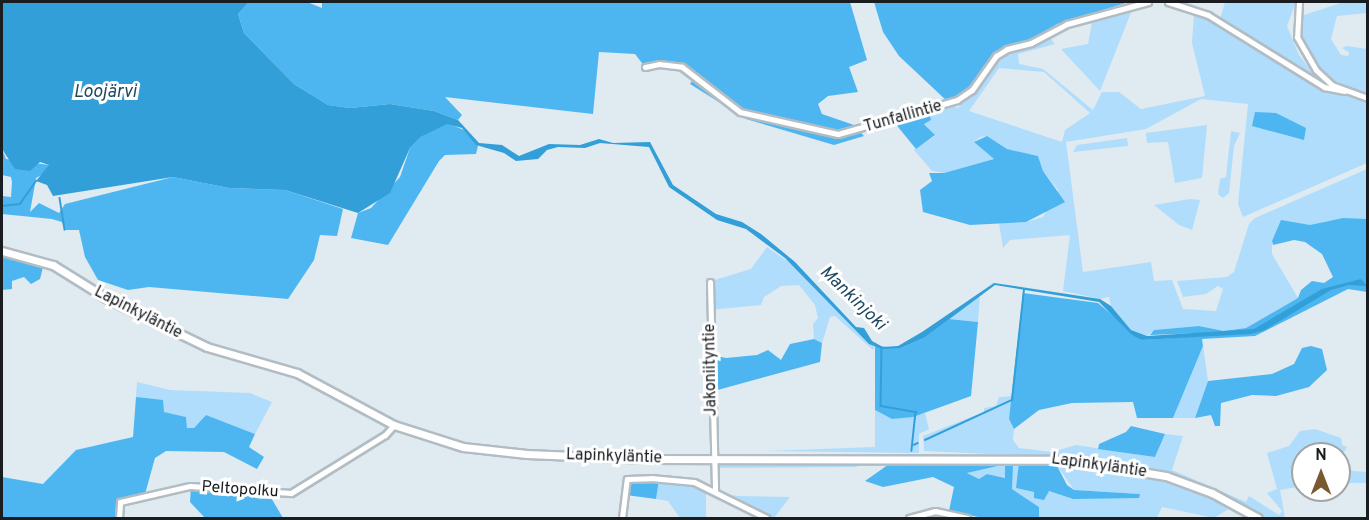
<!DOCTYPE html>
<meta charset="utf-8">
<style>
body{margin:0}
#map{position:relative;width:1369px;height:520px;overflow:hidden;background:#e0eaf1;font-family:Overpass,sans-serif}
div>[style]{position:absolute}
.green>*{inset:0;background:#b0ddfb}
.forest>*{inset:0;background:#4db6f1}
.water>*{inset:0;background:#329fd9}
.stream>*{height:1.5px;margin:-0.75px;padding:0 0.75px;transform-origin:0.75px;border-radius:0.75px;background:#329fd9}
.roads{filter:drop-shadow(2px 0 #b2bcc3) drop-shadow(-2px 0 #b2bcc3) drop-shadow(0 2px #b2bcc3) drop-shadow(0 -2px #b2bcc3)}
.minor>*{height:5px;margin:-2.5px;padding:0 2.5px;transform-origin:2.5px;border-radius:2.5px;background:#fff}
.major>*{height:7px;margin:-3.5px;padding:0 3.5px;transform-origin:3.5px;border-radius:3.5px;background:#fff}
span{translate:-50% -50%;white-space:nowrap;text-align:center;line-height:1.15;-webkit-text-stroke:6px #fff;paint-order:stroke}
.street-label{font-size:16px;color:#191d1f}
.water-label{font-size:18px;color:#1f4962;font-style:italic}
.frame{position:absolute;inset:0;border:3px solid #191d1f;pointer-events:none}
.north{position:absolute;left:1291px;top:442px;width:60px;height:60px;box-sizing:border-box;background:#fff;border:2px solid #a3a5a5;border-radius:50%;rotate:0deg;font-size:16px;font-weight:700;line-height:24px;text-align:center;color:#191d1f}
.north::after{content:'';display:block;margin:auto;width:21px;height:27px;background:#7a592f;clip-path:polygon(50% 0,100% 100%,50% 72%,0 100%)}
</style>
<div id="map">
<div class="green">
<div style="clip-path:polygon(1225px 2px,1296px 2px,1287px 26px,1299px 55px,1316px 77px,1220px 19px)"></div>
<div style="clip-path:polygon(1344px 2px,1367px 2px,1367px 13px,1337px 16px,1331px 39px,1341px 55px,1348px 56px,1349px 52px,1342px 48px,1347px 46px,1367px 49px,1367px 95px,1324px 76px,1298px 32px,1298px 17px)"></div>
<div style="clip-path:polygon(1132px 10px,1100px 91px,1061px 49px,1088px 44px,1092px 23px)"></div>
<div style="clip-path:polygon(evenodd,1194px 13px,1206px 16px,1322px 89px,1367px 101px,1367px 163px,1243px 217px,1238px 204px,1248px 104px,1201px 99px,1146px 129px,1066px 142px,1083px 272px,1151px 262px,1154px 281px,1172px 280px,1183px 309px,1216px 311px,1223px 289px,1218px 286px,1206px 294px,1183px 297px,1177px 281px,1227px 277px,1234px 272px,1249px 224px,1255px 218px,1367px 169px,1367px 219px,1326px 221px,1272px 241px,1272px 254px,1298px 298px,1246px 328px,1224px 331px,1199px 326px,1154px 330px,1147px 336px,1131px 330px,1111px 306px,1109px 297px,1100px 299px,1063px 291px,1070px 235px,1010px 240px,1003px 248px,999px 223px,1026px 222px,1043px 217px,1058px 190px,1043px 171px,1038px 156px,1007px 149px,987px 136px,980px 137px,974px 142px,994px 159px,944px 173px,932px 171px,914px 150px,935px 136px,924px 123px,931px 120px,929px 112px,952px 105px,958px 108px,1005px 55px,1049px 37px,1055px 44px,1018px 54px,1019px 64px,1043px 69px,1093px 110px,1102px 92px,1119px 92px,1141px 109px,1205px 96px,1192px 43px,1194px 13px,999px 68px,1044px 72px,1090px 113px,1065px 130px,1062px 142px,969px 111px,999px 68px)"></div>
<div style="clip-path:polygon(1207px 125px,1202px 178px,1175px 183px,1168px 142px,1147px 143px,1146px 133px)"></div>
<div style="clip-path:polygon(1231px 131px,1240px 133px,1234px 146px,1229px 193px,1223px 198px,1218px 194px,1220px 179px,1226px 177px)"></div>
<div style="clip-path:polygon(1127px 138px,1128px 146px,1073px 152px,1077px 145px)"></div>
<div style="clip-path:polygon(1190px 199px,1200px 200px,1192px 230px,1179px 225px,1154px 205px)"></div>
<div style="clip-path:polygon(767px 247px,793px 265px,875px 346px,873px 350px,835px 316px,830px 317px,822px 343px,814px 339px,813px 324px,818px 318px,815px 305px,799px 285px,781px 286px,764px 297px,761px 305px,709px 310px,708px 282px,751px 269px)"></div>
<div style="clip-path:polygon(980px 294px,978px 322px,949px 319px,962px 308px)"></div>
<div style="clip-path:polygon(1203px 346px,1208px 381px,1195px 418px,1173px 418px)"></div>
<div style="clip-path:polygon(137px 382px,170px 390px,250px 393px,272px 402px,255px 434px,206px 415px,194px 428px,187px 428px,186px 417px,163px 412px,136px 397px)"></div>
<div style="clip-path:polygon(1013px 396px,1009px 419px,1014px 429px,1013px 440px,1019px 448px,1052px 452px,1076px 445px,1155px 457px,1165px 434px,1183px 436px,1172px 470px,1246px 502px,1249px 496px,1279px 515px,1282px 511px,1267px 493px,1277px 489px,1267px 453px,1289px 446px,1300px 431px,1315px 429px,1341px 438px,1342px 445px,1347px 447px,1343px 454px,1352px 471px,1367px 472px,1367px 483px,1339px 483px,1339px 454px,1303px 454px,1303px 486px,1280px 490px,1285px 518px,1267px 518px,1197px 483px,1120px 460px,924px 451px,923px 436px,984px 412px,984px 408px,996px 406px,999px 397px)"></div>
<div style="clip-path:polygon(875px 410px,892px 419px,925px 413px,929px 429px,919px 434px,919px 453px,767px 451px,875px 447px)"></div>
<div style="clip-path:polygon(1002px 461px,1019px 462px,1017px 488px,1034px 492px,1034px 498px,1049px 491px,1073px 499px,1140px 494px,1074px 490px,1056px 464px,1160px 479px,1232px 507px,1214px 518px,1162px 507px,1157px 518px,1039px 518px,1039px 507px,1012px 489px,1006px 478px,987px 474px,979px 479px,967px 473px,1001px 465px)"></div>
<div style="clip-path:polygon(721px 463px,856px 462px,857px 467px,717px 468px,715px 464px)"></div>
<div style="clip-path:polygon(659px 480px,706px 490px,706px 518px,680px 518px,668px 501px,656px 499px)"></div>
<div style="clip-path:polygon(732px 495px,738px 496px,790px 497px,774px 518px)"></div>
</div>
<div class="forest">
<div style="clip-path:polygon(249px 2px,307px 2px,322px 8px,322px 2px,850px 2px,867px 60px,849px 67px,858px 92px,828px 96px,818px 104px,822px 114px,854px 125px,864px 136px,834px 145px,746px 119px,690px 84px,695px 76px,690px 72px,673px 66px,645px 67px,635px 54px,599px 52px,593px 114px,445px 97px,462px 115px,458px 120px,434px 111px,390px 104px,350px 108px,328px 105px,294px 84px,244px 33px,238px 14px)"></div>
<div style="clip-path:polygon(874px 2px,1129px 2px,1057px 24px,1029px 41px,994px 54px,970px 91px,948px 102px,899px 56px,883px 32px)"></div>
<div style="clip-path:polygon(1255px 112px,1276px 113px,1306px 128px,1304px 140px,1252px 126px)"></div>
<div style="clip-path:polygon(930px 115px,931px 120px,924px 124px,935px 135px,916px 149px,894px 122px)"></div>
<div style="clip-path:polygon(447px 123px,464px 130px,478px 146px,476px 154px,445px 155px,439px 161px,388px 245px,351px 238px,358px 213px,371px 208px,400px 177px,410px 148px,421px 137px)"></div>
<div style="clip-path:polygon(987px 136px,1007px 149px,1038px 156px,1043px 171px,1065px 202px,1026px 222px,970px 225px,923px 212px,920px 190px,932px 181px,929px 173px,944px 173px,994px 159px,974px 142px)"></div>
<div style="clip-path:polygon(2px 149px,6px 159px,49px 165px,47px 172px,36px 178px,30px 212px,39px 203px,59px 213px,65px 204px,173px 177px,229px 188px,285px 190px,343px 209px,337px 236px,320px 235px,314px 260px,288px 299px,149px 287px,128px 290px,98px 280px,85px 257px,79px 230px,65px 230px,62px 222px,52px 219px,2px 214px,2px 196px,11px 197px,12px 182px,11px 177px,2px 175px)"></div>
<div style="clip-path:polygon(1343px 218px,1367px 219px,1367px 292px,1348px 289px,1255px 336px,1202px 339px,1203px 346px,1173px 418px,1137px 418px,1133px 402px,1072px 403px,1039px 410px,1014px 429px,1009px 419px,1023px 293px,1098px 303px,1142px 340px,1201px 336px,1201px 333px,1150px 335px,1154px 330px,1199px 326px,1224px 331px,1246px 328px,1298px 298px,1301px 290px,1312px 281px,1324px 283px,1333px 277px,1322px 254px,1305px 242px,1294px 240px,1273px 245px,1272px 241px,1281px 220px,1310px 225px)"></div>
<div style="clip-path:polygon(2px 255px,43px 267px,40px 279px,31px 284px,24px 277px,12px 281px,12px 289px,2px 290px)"></div>
<div style="clip-path:polygon(949px 319px,978px 322px,971px 396px,913px 417px,892px 419px,875px 410px,875px 346px,901px 348px,924px 338px)"></div>
<div style="clip-path:polygon(814px 339px,822px 343px,820px 362px,714px 391px,713px 355px,726px 358px,757px 355px,768px 350px,781px 360px,790px 344px)"></div>
<div style="clip-path:polygon(1311px 346px,1322px 349px,1327px 370px,1309px 387px,1276px 396px,1252px 395px,1221px 403px,1220px 426px,1215px 426px,1211px 415px,1195px 418px,1208px 381px,1272px 374px,1294px 364px,1302px 348px)"></div>
<div style="clip-path:polygon(136px 397px,163px 400px,164px 412px,186px 417px,187px 428px,194px 428px,206px 415px,255px 434px,249px 447px,264px 457px,257px 469px,224px 452px,166px 451px,155px 458px,145px 494px,117px 502px,117px 518px,2px 518px,2px 477px,43px 484px,76px 450px,133px 437px)"></div>
<div style="clip-path:polygon(1131px 426px,1165px 434px,1155px 457px,1098px 449px,1099px 444px,1126px 432px)"></div>
<div style="clip-path:polygon(1002px 461px,1002px 465px,967px 473px,979px 479px,987px 474px,1005px 478px,1005px 464px,1013px 465px,1012px 489px,1039px 507px,1039px 518px,983px 518px,949px 511px,954px 487px,933px 477px,883px 487px,865px 481px,892px 462px)"></div>
<div style="clip-path:polygon(1019px 462px,1056px 464px,1067px 485px,1074px 490px,1140px 494px,1139px 498px,1073px 499px,1049px 491px,1044px 500px,1034px 498px,1034px 492px,1016px 488px)"></div>
<div style="clip-path:polygon(631px 480px,659px 480px,656px 499px,626px 495px)"></div>
<div style="clip-path:polygon(191px 488px,270px 496px,283px 518px,205px 518px,190px 502px)"></div>
</div>
<div class="water">
<div style="clip-path:polygon(2px 2px,249px 2px,238px 14px,244px 33px,294px 84px,328px 105px,350px 108px,390px 104px,434px 111px,458px 120px,479px 143px,502px 145px,519px 156px,549px 144px,580px 145px,599px 139px,613px 143px,650px 142px,673px 185px,716px 214px,742px 222px,761px 234px,795px 262px,856px 327px,864px 328px,872px 341px,883px 347px,898px 346px,922px 332px,994px 283px,1100px 299px,1111px 306px,1131px 330px,1147px 336px,1254px 329px,1322px 289px,1361px 279px,1367px 286px,1349px 285px,1331px 290px,1265px 330px,1251px 334px,1142px 340px,1132px 335px,1099px 302px,995px 285px,924px 338px,901px 348px,882px 349px,869px 344px,785px 258px,746px 229px,717px 220px,669px 187px,649px 147px,600px 143px,585px 148px,558px 147px,547px 150px,538px 159px,516px 161px,504px 153px,476px 145px,462px 128px,447px 124px,421px 137px,410px 148px,390px 193px,358px 213px,285px 190px,229px 188px,173px 177px,53px 196px,47px 185px,36px 181px,49px 165px,40px 162px,30px 171px,15px 169px,2px 149px)"></div>
</div>
<div class="stream">
<div style="left:60px;top:198px;width:32px;rotate:81deg"></div>
<div style="left:2px;top:206px;width:18px;rotate:-6deg"></div>
<div style="left:20px;top:204px;width:28px;rotate:-55deg"></div>
<div style="left:882px;top:349px;width:57px;rotate:91deg"></div>
<div style="left:881px;top:406px;width:36px;rotate:10deg"></div>
<div style="left:916px;top:412px;width:39px;rotate:96deg"></div>
<div style="left:925px;top:440px;width:96px;rotate:-24.7deg"></div>
<div style="left:1012px;top:400px;width:111px;rotate:-83.8deg"></div>
<div style="left:914px;top:445px;width:4px;rotate:-27deg"></div>
</div>
<div class="roads">
<div class="minor">
<div style="left:1168px;top:2px;width:42px;rotate:18deg"></div>
<div style="left:1208px;top:15px;width:137px;rotate:31.8deg"></div>
<div style="left:1324px;top:87px;width:21px;rotate:11deg"></div>
<div style="left:1299px;top:2px;width:35px;rotate:93deg"></div>
<div style="left:1297px;top:37px;width:38px;rotate:60deg"></div>
<div style="left:1316px;top:70px;width:22px;rotate:43deg"></div>
<div style="left:1332px;top:85px;width:38px;rotate:20deg"></div>
<div style="left:645px;top:67px;width:14px;rotate:-12deg"></div>
<div style="left:659px;top:64px;width:23px;rotate:7deg"></div>
<div style="left:682px;top:67px;width:73px;rotate:37.8deg"></div>
<div style="left:740px;top:112px;width:100px;rotate:12.7deg"></div>
<div style="left:838px;top:134px;width:124px;rotate:-15.9deg"></div>
<div style="left:957px;top:100px;width:18px;rotate:-34deg"></div>
<div style="left:972px;top:90px;width:42px;rotate:-54.8deg"></div>
<div style="left:996px;top:56px;width:13px;rotate:-32deg"></div>
<div style="left:1007px;top:49px;width:25px;rotate:-14deg"></div>
<div style="left:1031px;top:43px;width:41px;rotate:-27.8deg"></div>
<div style="left:1067px;top:24px;width:84px;rotate:-15.2deg"></div>
<div style="left:710px;top:282px;width:209px;rotate:88.6deg"></div>
<div style="left:119px;top:518px;width:16px;rotate:-86deg"></div>
<div style="left:120px;top:502px;width:72px;rotate:-12.9deg"></div>
<div style="left:190px;top:486px;width:101px;rotate:4deg"></div>
<div style="left:291px;top:493px;width:110px;rotate:-31.7deg"></div>
<div style="left:385px;top:435px;width:13px;rotate:-48deg"></div>
<div style="left:622px;top:518px;width:39px;rotate:-83deg"></div>
<div style="left:627px;top:479px;width:24px;rotate:-2deg"></div>
<div style="left:651px;top:478px;width:43px;rotate:5.3deg"></div>
<div style="left:694px;top:482px;width:81px;rotate:26.3deg"></div>
<div style="left:909px;top:518px;width:27px;rotate:-15deg"></div>
<div style="left:935px;top:511px;width:33px;rotate:12deg"></div>
</div>
<div class="major">
<div style="left:2px;top:251px;width:53px;rotate:15.4deg"></div>
<div style="left:53px;top:265px;width:62px;rotate:31.9deg"></div>
<div style="left:106px;top:298px;width:112px;rotate:25.9deg"></div>
<div style="left:207px;top:347px;width:94px;rotate:16.1deg"></div>
<div style="left:297px;top:373px;width:110px;rotate:28.2deg"></div>
<div style="left:394px;top:425px;width:72px;rotate:17.7deg"></div>
<div style="left:463px;top:447px;width:64px;rotate:6.2deg"></div>
<div style="left:527px;top:454px;width:121px;rotate:2.4deg"></div>
<div style="left:648px;top:459px;width:420px;rotate:0.1deg"></div>
<div style="left:1068px;top:460px;width:99px;rotate:9.3deg"></div>
<div style="left:1166px;top:476px;width:49px;rotate:20.3deg"></div>
<div style="left:1212px;top:493px;width:52px;rotate:28.5deg"></div>
</div>
</div>
<div class="street-label">
<span style="left:903px;top:117px;rotate:-16deg">Tunfallintie</span>
<span style="left:138px;top:313px;rotate:27deg">Lapinkyläntie</span>
<span style="left:711px;top:370px;rotate:-91deg">Jakoniityntie</span>
<span style="left:614px;top:457px;rotate:2deg">Lapinkyläntie</span>
<span style="left:1099px;top:466px;rotate:8deg">Lapinkyläntie</span>
<span style="left:240px;top:490px;rotate:4deg">Peltopolku</span>
</div>
<div class="water-label">
<span style="left:105px;top:93px">Loojärvi</span>
<span style="left:852px;top:299px;rotate:44deg">Mankinjoki</span>
</div>
<div class="frame"></div>
<div class="north">N</div>
</div>
